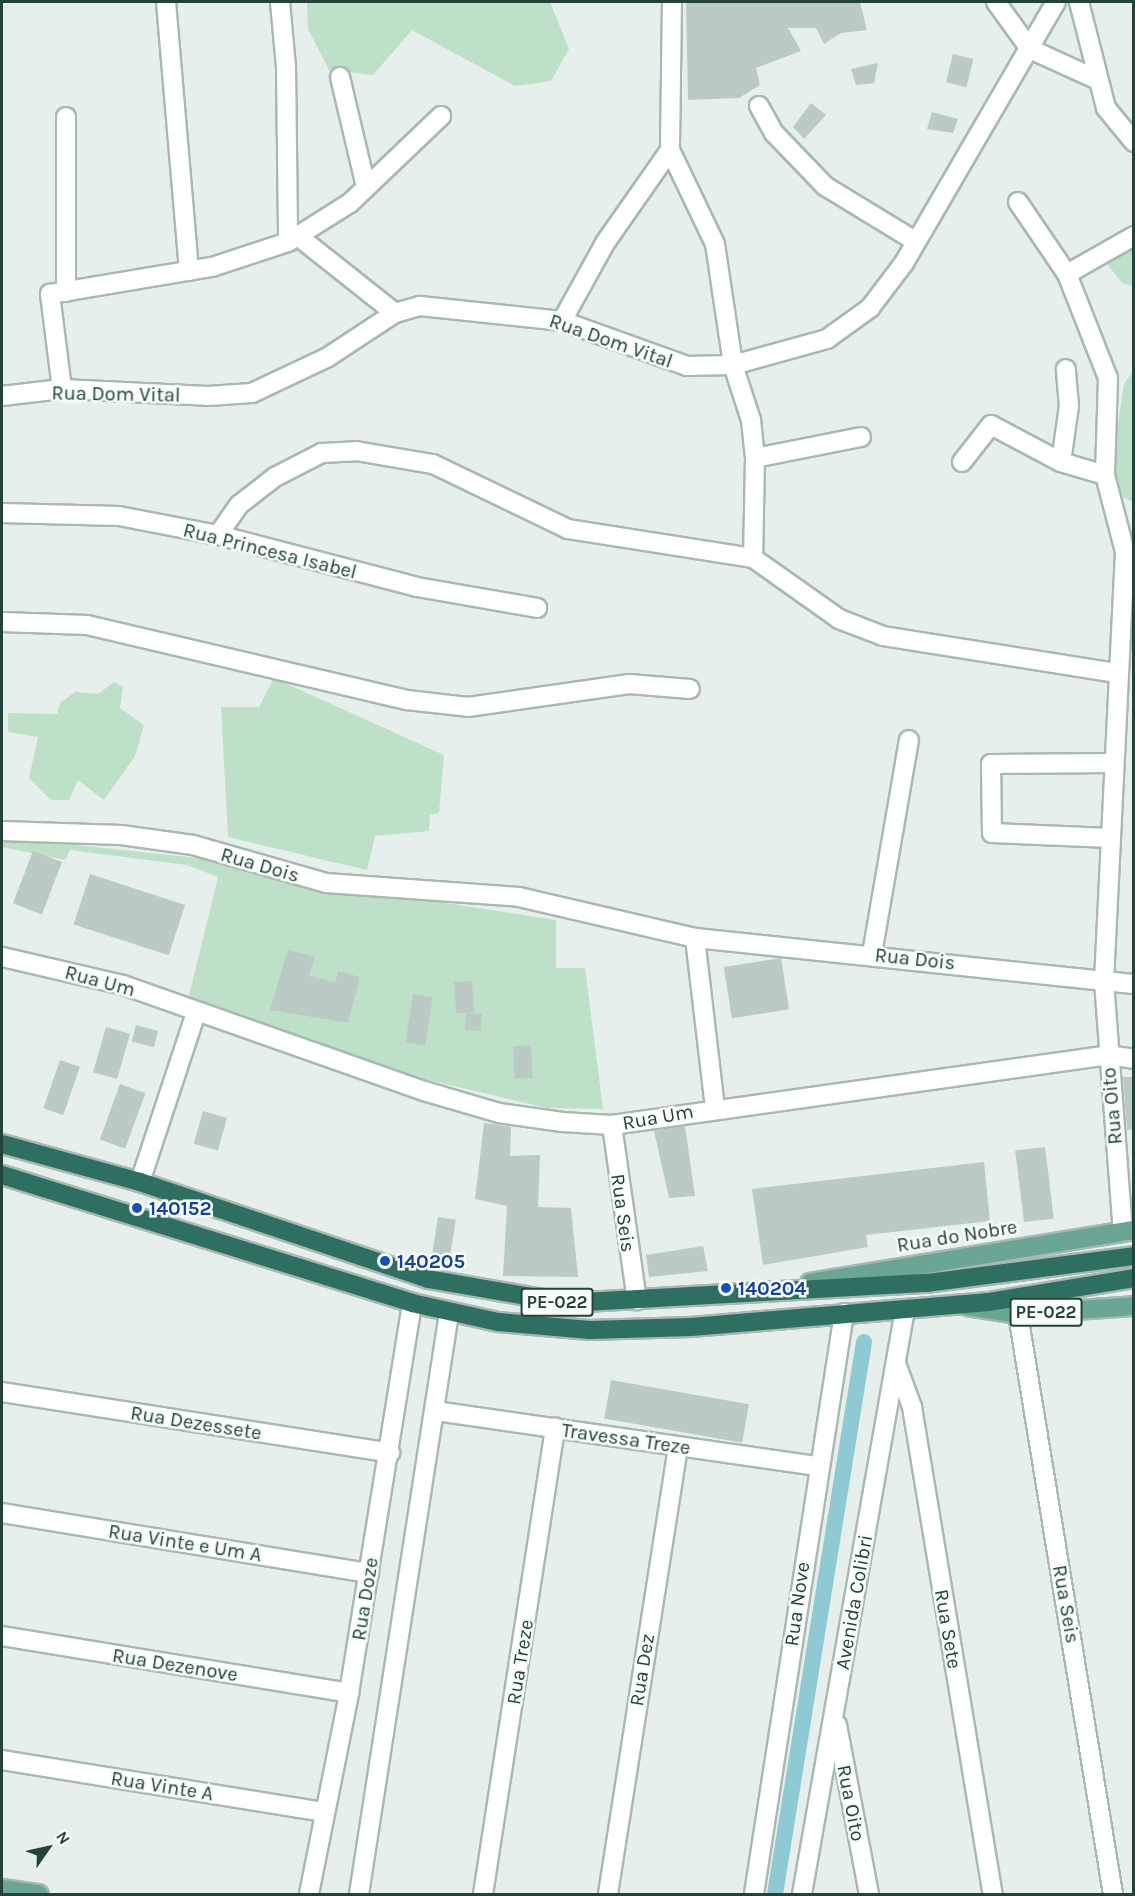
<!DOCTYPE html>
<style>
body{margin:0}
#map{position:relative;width:1135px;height:1896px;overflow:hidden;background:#e6efeb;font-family:Karla,sans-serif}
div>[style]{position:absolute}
.green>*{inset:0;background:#bfe0c8}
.canal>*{height:16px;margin:-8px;padding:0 8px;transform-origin:8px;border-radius:8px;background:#8ec9d4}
.building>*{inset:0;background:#bbcac4;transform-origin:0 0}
.roads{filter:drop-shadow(2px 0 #a8b8b2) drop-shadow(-2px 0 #a8b8b2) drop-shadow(0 2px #a8b8b2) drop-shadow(0 -2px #a8b8b2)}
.minor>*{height:18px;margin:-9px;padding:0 9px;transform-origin:9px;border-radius:9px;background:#fff}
.major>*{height:18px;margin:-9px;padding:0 9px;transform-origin:9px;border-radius:9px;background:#6aa596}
.highway>*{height:18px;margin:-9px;padding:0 9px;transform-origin:9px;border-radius:9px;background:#2f6f62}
.dots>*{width:16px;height:16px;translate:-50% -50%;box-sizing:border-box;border:3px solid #f7fbf9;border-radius:50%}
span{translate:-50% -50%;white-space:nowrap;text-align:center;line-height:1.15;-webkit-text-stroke:5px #f7fbf9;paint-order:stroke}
.shield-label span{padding:2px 4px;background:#f7fbf9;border:2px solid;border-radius:4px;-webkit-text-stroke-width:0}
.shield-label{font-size:18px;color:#24423a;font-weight:700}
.street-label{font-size:20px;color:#24423a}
.transit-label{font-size:20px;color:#164399;font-weight:700}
.left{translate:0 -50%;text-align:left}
.frame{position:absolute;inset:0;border:3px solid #24423a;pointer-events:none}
.north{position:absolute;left:18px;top:1818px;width:60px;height:60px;-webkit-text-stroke:4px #f7fbf9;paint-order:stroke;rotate:56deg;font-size:16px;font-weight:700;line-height:24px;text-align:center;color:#24423a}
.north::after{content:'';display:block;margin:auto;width:21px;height:27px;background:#24423a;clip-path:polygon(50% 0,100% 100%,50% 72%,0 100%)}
</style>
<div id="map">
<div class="green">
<div style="clip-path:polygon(307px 2px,550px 2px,569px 49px,551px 81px,515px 86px,412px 30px,373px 75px,329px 70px,308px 29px)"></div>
<div style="clip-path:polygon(1133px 249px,1133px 286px,1122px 283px,1108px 265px,1122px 250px)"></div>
<div style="clip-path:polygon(1133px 371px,1133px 502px,1121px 496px,1111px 471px,1124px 384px)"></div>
<div style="clip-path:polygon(274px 678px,444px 755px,439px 813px,430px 815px,429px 831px,375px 836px,367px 870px,228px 837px,221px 707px,259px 707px)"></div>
<div style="clip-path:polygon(114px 682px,123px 687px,120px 708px,144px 725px,135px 756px,104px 800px,78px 780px,69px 800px,51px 800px,29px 778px,38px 737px,8px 732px,8px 713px,57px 714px,60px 703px,75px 692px,98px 694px)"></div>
<div style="clip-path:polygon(2px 837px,216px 860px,324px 893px,401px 896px,556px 920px,556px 968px,585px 968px,603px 1109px,547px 1108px,411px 1076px,188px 1000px,218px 877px,187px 865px,70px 850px,65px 860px,2px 847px)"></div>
</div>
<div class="canal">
<div style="left:775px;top:1894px;width:559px;rotate:-80.84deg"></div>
</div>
<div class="building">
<div style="clip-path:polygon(686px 2px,860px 2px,867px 30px,841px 33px,824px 44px,816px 28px,788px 28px,801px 51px,756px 68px,760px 85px,739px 98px,688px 100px)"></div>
<div style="left:953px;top:54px;width:21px;height:29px;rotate:14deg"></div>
<div style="clip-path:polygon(878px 63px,874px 83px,856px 85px,851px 69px)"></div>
<div style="clip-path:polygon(811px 103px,826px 115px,804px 139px,793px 127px)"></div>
<div style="clip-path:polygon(932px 112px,958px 119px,953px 133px,927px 129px)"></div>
<div style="left:33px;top:851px;width:31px;height:56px;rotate:21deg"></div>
<div style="left:90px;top:874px;width:100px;height:53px;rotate:18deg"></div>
<div style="clip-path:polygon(288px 949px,315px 957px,309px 976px,335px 982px,338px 971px,360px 977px,348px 1023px,270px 1010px)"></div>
<div style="left:781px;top:958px;width:52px;height:58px;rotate:81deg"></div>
<div style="left:472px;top:981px;width:31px;height:18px;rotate:86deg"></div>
<div style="left:413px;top:994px;width:20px;height:49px;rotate:9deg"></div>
<div style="left:466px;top:1013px;width:16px;height:17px;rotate:4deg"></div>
<div style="left:136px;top:1025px;width:23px;height:17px;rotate:15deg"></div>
<div style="left:106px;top:1027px;width:25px;height:47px;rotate:16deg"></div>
<div style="left:531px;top:1045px;width:33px;height:18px;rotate:87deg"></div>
<div style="left:60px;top:1060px;width:21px;height:51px;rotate:19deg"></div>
<div style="clip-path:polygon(1123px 1077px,1134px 1077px,1134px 1129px,1127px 1130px)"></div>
<div style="left:120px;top:1084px;width:27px;height:59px;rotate:20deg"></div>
<div style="left:203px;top:1111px;width:25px;height:34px;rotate:16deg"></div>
<div style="clip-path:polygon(484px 1123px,511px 1127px,510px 1156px,540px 1155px,538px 1207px,571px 1208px,578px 1277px,503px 1276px,507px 1206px,475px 1199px)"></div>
<div style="clip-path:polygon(685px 1126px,695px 1196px,669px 1198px,654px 1131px)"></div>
<div style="left:1045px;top:1147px;width:72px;height:30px;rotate:83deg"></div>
<div style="clip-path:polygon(984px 1162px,990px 1221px,866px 1235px,868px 1247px,763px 1265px,752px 1189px)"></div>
<div style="left:438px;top:1217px;width:18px;height:43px;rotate:9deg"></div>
<div style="clip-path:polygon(703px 1246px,708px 1271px,649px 1277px,646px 1255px)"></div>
<div style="left:611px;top:1380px;width:140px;height:39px;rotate:10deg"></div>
</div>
<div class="roads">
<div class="minor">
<div style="left:166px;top:2px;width:270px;rotate:85.1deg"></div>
<div style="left:280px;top:2px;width:65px;rotate:84.7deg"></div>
<div style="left:286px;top:67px;width:175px;rotate:89.3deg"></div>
<div style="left:672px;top:2px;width:148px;rotate:90.8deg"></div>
<div style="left:670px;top:150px;width:104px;rotate:64.4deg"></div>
<div style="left:715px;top:244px;width:122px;rotate:81.5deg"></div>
<div style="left:733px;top:365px;width:58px;rotate:71.9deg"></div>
<div style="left:751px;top:420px;width:38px;rotate:84deg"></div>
<div style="left:755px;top:458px;width:100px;rotate:91.1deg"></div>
<div style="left:753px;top:558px;width:105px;rotate:35.3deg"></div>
<div style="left:839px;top:619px;width:47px;rotate:21.1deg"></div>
<div style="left:883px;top:636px;width:236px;rotate:9deg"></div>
<div style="left:996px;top:2px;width:58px;rotate:54.1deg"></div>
<div style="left:1030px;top:49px;width:75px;rotate:24.5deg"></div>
<div style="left:1079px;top:2px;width:109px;rotate:75.7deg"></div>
<div style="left:1106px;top:108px;width:44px;rotate:50.5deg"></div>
<div style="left:340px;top:77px;width:113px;rotate:76.7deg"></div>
<div style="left:759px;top:106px;width:31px;rotate:61deg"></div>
<div style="left:774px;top:133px;width:74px;rotate:46.1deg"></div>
<div style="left:825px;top:186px;width:105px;rotate:31.4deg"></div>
<div style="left:1018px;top:202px;width:87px;rotate:55.8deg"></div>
<div style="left:1067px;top:274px;width:112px;rotate:68.5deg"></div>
<div style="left:1108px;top:378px;width:97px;rotate:91.8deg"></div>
<div style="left:1105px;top:475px;width:80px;rotate:75.4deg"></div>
<div style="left:1125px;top:552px;width:430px;rotate:92.8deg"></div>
<div style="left:1104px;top:981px;width:252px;rotate:85.7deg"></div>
<div style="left:299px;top:237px;width:122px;rotate:38.4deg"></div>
<div style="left:1067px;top:274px;width:77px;rotate:-29.6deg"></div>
<div style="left:66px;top:292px;width:175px;rotate:-90deg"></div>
<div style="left:562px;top:321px;width:89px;rotate:-61.1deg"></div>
<div style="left:605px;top:243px;width:113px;rotate:-55deg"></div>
<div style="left:62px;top:389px;width:96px;rotate:-97.2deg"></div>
<div style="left:50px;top:294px;width:164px;rotate:-9.5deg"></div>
<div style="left:212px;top:267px;width:80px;rotate:-18.2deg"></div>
<div style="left:288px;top:242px;width:73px;rotate:-32.2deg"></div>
<div style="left:350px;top:203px;width:126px;rotate:-43.7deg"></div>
<div style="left:2px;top:396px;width:60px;rotate:-6.7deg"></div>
<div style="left:62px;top:389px;width:146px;rotate:2.7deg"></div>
<div style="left:208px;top:396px;width:44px;rotate:-3.9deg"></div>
<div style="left:252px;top:393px;width:84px;rotate:-25.3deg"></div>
<div style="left:328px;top:357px;width:80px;rotate:-33.3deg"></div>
<div style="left:395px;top:313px;width:26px;rotate:-16deg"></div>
<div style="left:420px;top:306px;width:143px;rotate:6deg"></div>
<div style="left:562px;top:321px;width:133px;rotate:19.8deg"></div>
<div style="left:687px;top:366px;width:46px;rotate:-1.2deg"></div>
<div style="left:733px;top:365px;width:98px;rotate:-15.5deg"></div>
<div style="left:827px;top:339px;width:53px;rotate:-35.8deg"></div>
<div style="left:870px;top:308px;width:56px;rotate:-52.9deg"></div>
<div style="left:904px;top:263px;width:302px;rotate:-59.8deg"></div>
<div style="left:755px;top:458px;width:108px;rotate:-11.2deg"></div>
<div style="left:962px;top:462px;width:47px;rotate:-51.9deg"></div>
<div style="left:991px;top:425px;width:79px;rotate:27.9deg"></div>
<div style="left:1061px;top:462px;width:46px;rotate:16.5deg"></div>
<div style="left:1061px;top:462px;width:57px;rotate:-81.9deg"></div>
<div style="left:1069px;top:406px;width:37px;rotate:-95deg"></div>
<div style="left:2px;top:513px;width:117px;rotate:1.5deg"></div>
<div style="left:119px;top:516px;width:101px;rotate:10.9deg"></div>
<div style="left:218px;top:535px;width:206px;rotate:14.6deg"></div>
<div style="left:417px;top:587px;width:122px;rotate:9.9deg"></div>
<div style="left:218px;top:535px;width:37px;rotate:-55deg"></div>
<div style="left:239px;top:505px;width:46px;rotate:-37.9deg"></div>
<div style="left:275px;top:477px;width:53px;rotate:-27.1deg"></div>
<div style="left:322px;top:453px;width:34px;rotate:-3deg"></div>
<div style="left:356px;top:451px;width:78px;rotate:9.6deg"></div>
<div style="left:433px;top:464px;width:150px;rotate:25.7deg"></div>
<div style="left:568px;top:529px;width:187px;rotate:8.9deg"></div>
<div style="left:2px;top:622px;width:85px;rotate:2deg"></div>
<div style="left:87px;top:625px;width:329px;rotate:13.2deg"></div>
<div style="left:407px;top:700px;width:61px;rotate:6.5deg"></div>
<div style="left:468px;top:707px;width:163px;rotate:-8.1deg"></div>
<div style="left:629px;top:684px;width:61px;rotate:4.7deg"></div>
<div style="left:2px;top:831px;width:119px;rotate:1.9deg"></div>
<div style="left:121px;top:835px;width:73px;rotate:7.9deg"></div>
<div style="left:193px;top:845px;width:138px;rotate:15.9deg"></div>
<div style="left:326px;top:883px;width:194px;rotate:4.1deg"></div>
<div style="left:519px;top:897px;width:181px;rotate:13.1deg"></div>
<div style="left:695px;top:938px;width:170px;rotate:83.3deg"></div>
<div style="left:1110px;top:838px;width:118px;rotate:-177.6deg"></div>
<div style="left:992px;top:833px;width:69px;rotate:-90.8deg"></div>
<div style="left:991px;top:764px;width:122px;rotate:-0.5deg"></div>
<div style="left:695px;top:938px;width:441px;rotate:6deg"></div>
<div style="left:872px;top:954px;width:217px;rotate:-80.2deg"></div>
<div style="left:2px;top:957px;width:124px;rotate:13deg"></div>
<div style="left:123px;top:985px;width:319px;rotate:19.4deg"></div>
<div style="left:424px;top:1091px;width:78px;rotate:16.3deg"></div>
<div style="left:499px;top:1113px;width:64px;rotate:8.1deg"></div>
<div style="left:562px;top:1122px;width:50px;rotate:3.4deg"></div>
<div style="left:612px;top:1125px;width:500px;rotate:-8deg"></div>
<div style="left:1107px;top:1055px;width:27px;rotate:8deg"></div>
<div style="left:612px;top:1125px;width:177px;rotate:81.9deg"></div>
<div style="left:140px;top:1182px;width:178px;rotate:-71.7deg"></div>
<div style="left:1018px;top:1314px;width:588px;rotate:80.7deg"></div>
<div style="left:897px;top:1366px;width:44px;rotate:69.9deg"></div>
<div style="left:912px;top:1407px;width:494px;rotate:80.6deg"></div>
<div style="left:2px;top:1392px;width:393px;rotate:8.9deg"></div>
<div style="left:435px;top:1411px;width:386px;rotate:8.2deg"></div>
<div style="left:2px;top:1513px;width:372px;rotate:9.3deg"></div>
<div style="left:2px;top:1636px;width:352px;rotate:9.3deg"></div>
<div style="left:837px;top:1725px;width:172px;rotate:79.3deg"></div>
<div style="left:2px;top:1760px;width:324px;rotate:9.2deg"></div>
<div style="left:309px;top:1894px;width:205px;rotate:-78.7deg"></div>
<div style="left:349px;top:1693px;width:395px;rotate:-80.8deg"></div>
<div style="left:359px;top:1894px;width:588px;rotate:-81.19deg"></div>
<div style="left:483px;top:1894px;width:472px;rotate:-81.2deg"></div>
<div style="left:608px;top:1894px;width:453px;rotate:-81.1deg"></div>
<div style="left:754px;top:1894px;width:588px;rotate:-81.19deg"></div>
<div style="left:802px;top:1894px;width:594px;rotate:-80.01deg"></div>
</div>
<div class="major">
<div style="left:810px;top:1283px;width:328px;rotate:-9.3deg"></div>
<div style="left:967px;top:1306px;width:52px;rotate:8.9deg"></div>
<div style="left:1018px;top:1314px;width:116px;rotate:-3.9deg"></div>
<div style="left:2px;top:1889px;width:37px;rotate:8deg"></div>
</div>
<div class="highway">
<div style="left:2px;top:1144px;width:143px;rotate:15.4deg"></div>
<div style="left:140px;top:1182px;width:304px;rotate:18.6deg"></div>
<div style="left:428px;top:1279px;width:141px;rotate:9.8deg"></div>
<div style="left:567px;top:1303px;width:361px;rotate:-3.2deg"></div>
<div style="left:927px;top:1283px;width:209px;rotate:-7.4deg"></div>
<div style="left:2px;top:1175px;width:430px;rotate:17.3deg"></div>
<div style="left:412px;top:1303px;width:88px;rotate:12.5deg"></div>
<div style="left:498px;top:1322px;width:92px;rotate:5deg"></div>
<div style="left:590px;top:1330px;width:101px;rotate:-1.7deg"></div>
<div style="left:691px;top:1327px;width:299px;rotate:-4.8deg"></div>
<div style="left:989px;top:1302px;width:147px;rotate:-9.4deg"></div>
</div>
</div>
<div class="dots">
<div style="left:137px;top:1208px;background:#1a4fb4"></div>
<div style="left:385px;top:1261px;background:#1a4fb4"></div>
<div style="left:726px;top:1288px;background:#1a4fb4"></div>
</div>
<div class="shield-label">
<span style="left:557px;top:1302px">PE-022</span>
<span style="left:1046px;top:1312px">PE-022</span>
</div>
<div class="street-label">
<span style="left:611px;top:341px;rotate:19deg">Rua Dom Vital</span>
<span style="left:116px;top:394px;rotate:1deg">Rua Dom Vital</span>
<span style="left:270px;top:551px;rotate:14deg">Rua Princesa Isabel</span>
<span style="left:260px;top:865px;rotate:16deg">Rua Dois</span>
<span style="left:915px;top:959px;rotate:6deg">Rua Dois</span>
<span style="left:100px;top:981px;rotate:15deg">Rua Um</span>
<span style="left:1112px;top:1106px;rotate:-95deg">Rua Oito</span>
<span style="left:658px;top:1117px;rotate:-10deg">Rua Um</span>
<span style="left:623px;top:1213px;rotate:82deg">Rua Seis</span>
<span style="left:957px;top:1236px;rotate:-9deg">Rua do Nobre</span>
<span style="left:196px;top:1423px;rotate:9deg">Rua Dezessete</span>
<span style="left:626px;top:1439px;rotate:8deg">Travessa Treze</span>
<span style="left:185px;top:1543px;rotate:9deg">Rua Vinte e Um A</span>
<span style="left:365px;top:1599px;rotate:-81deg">Rua Doze</span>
<span style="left:854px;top:1602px;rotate:-80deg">Avenida Colibri</span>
<span style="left:797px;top:1604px;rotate:-82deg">Rua Nove</span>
<span style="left:1066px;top:1604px;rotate:80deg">Rua Seis</span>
<span style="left:948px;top:1629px;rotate:80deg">Rua Sete</span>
<span style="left:520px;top:1662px;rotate:-81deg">Rua Treze</span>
<span style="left:175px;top:1665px;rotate:9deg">Rua Dezenove</span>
<span style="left:642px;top:1670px;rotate:-81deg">Rua Dez</span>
<span style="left:162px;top:1786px;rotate:9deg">Rua Vinte A</span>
<span style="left:851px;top:1803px;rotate:79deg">Rua Oito</span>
</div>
<div class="transit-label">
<span class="left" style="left:149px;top:1208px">140152</span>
<span class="left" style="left:397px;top:1261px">140205</span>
<span class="left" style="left:738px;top:1288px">140204</span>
</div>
<div class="frame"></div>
<div class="north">N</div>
</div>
